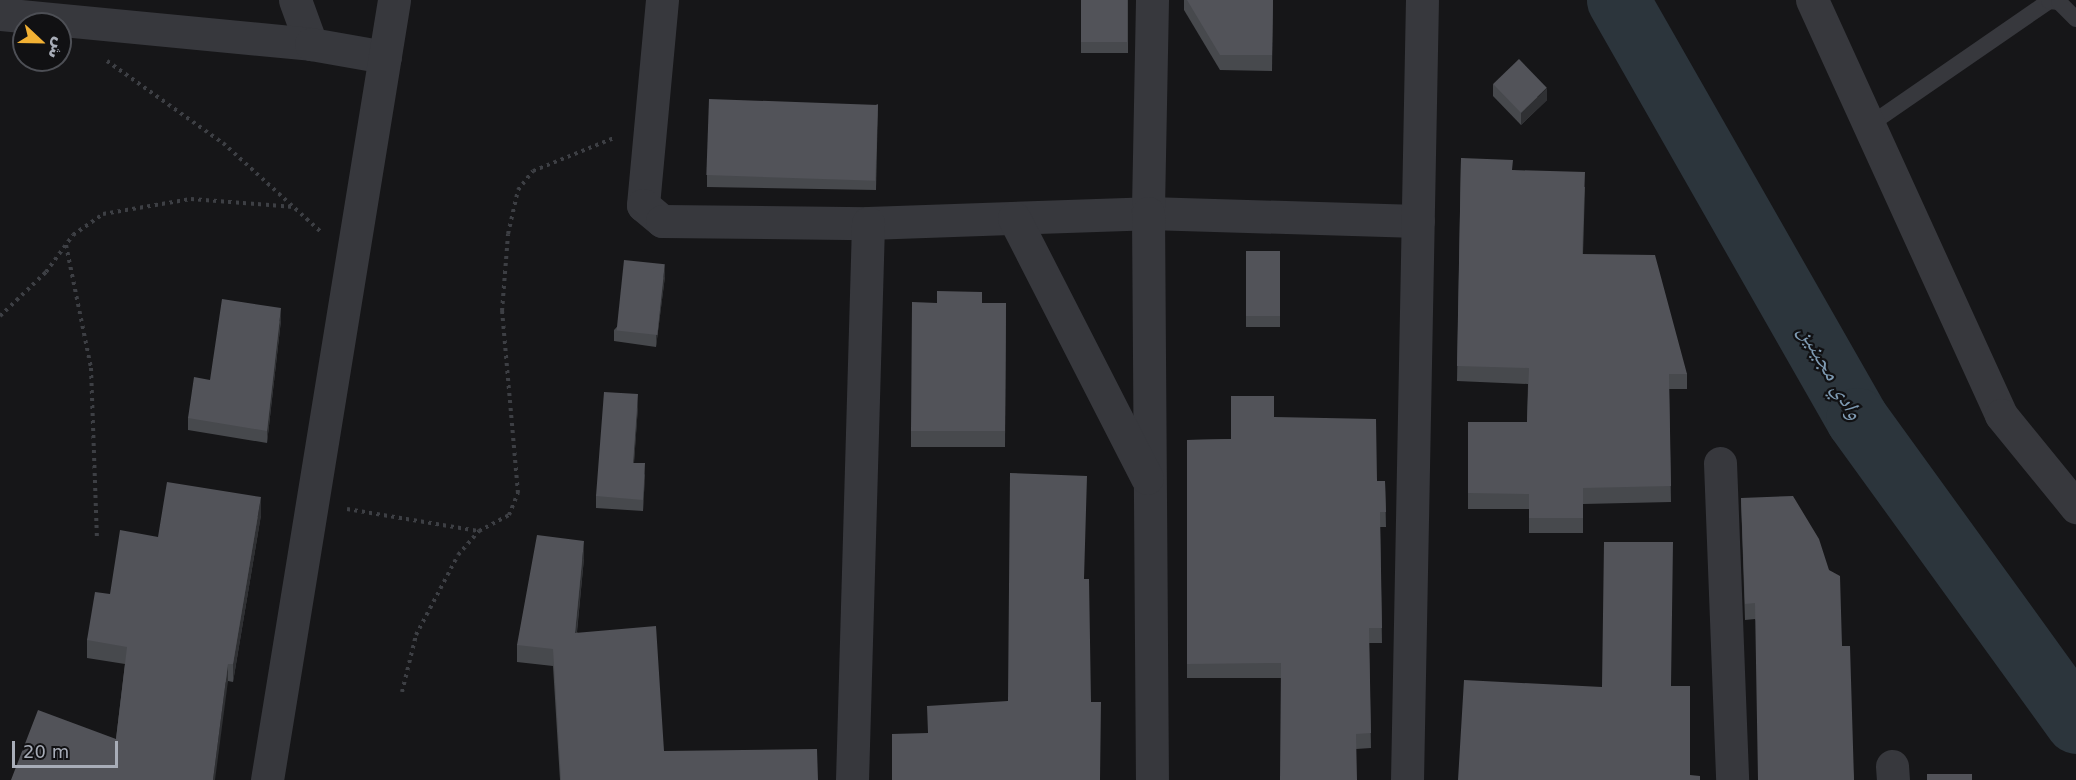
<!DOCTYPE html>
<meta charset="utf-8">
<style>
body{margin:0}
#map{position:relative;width:2076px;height:780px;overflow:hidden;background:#161618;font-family:"DejaVu Sans","Noto Naskh Arabic",sans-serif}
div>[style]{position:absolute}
.river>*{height:63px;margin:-31.5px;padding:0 31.5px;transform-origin:31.5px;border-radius:31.5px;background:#2c353c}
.path>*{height:4px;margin-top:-2px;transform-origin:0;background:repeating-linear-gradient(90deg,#3d3f44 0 3px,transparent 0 7.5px)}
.lane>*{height:16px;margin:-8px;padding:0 8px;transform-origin:8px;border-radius:8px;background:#37383d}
.street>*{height:33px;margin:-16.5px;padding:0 16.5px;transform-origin:16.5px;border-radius:16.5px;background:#37383d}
.wall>*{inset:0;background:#47494d;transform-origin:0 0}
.shaded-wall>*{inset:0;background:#2f3033}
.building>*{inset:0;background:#525359;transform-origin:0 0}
span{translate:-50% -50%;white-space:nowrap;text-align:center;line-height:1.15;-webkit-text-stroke:4.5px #111113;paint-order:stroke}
.water-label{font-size:22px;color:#7f9bb3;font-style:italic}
.north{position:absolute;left:12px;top:12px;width:60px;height:60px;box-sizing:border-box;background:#111113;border:2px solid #4d4f55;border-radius:50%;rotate:112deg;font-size:16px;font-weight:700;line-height:24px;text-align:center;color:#a8adb8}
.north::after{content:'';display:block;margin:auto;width:21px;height:27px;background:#f2b134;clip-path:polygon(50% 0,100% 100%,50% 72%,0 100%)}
.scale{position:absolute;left:12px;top:741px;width:106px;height:27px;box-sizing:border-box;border:3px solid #a8adb8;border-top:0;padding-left:8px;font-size:18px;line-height:21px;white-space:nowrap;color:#a8adb8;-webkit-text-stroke:4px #111113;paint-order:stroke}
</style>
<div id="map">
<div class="river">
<div style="left:1618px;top:0;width:482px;rotate:60.3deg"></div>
<div style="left:1857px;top:419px;width:374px;rotate:54.1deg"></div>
</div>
<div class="path">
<div style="left:107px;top:61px;width:142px;rotate:35.3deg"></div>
<div style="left:223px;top:143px;width:132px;rotate:42.2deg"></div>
<div style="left:66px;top:245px;width:126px;rotate:78.5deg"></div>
<div style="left:91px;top:368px;width:170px;rotate:88deg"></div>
<div style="left:0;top:316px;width:64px;rotate:-43.7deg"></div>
<div style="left:46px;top:272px;width:46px;rotate:-53.9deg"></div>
<div style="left:73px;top:235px;width:37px;rotate:-35deg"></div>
<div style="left:103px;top:214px;width:89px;rotate:-9.7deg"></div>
<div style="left:191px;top:199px;width:103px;rotate:4.4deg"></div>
<div style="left:347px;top:509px;width:133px;rotate:9.5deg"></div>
<div style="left:402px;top:692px;width:59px;rotate:-76.2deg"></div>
<div style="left:416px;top:635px;width:90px;rotate:-62.3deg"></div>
<div style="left:458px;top:555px;width:32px;rotate:-49deg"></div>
<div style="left:479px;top:531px;width:34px;rotate:-28deg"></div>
<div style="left:509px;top:515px;width:24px;rotate:-68deg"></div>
<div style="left:518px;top:493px;width:183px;rotate:-95deg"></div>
<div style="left:502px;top:311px;width:77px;rotate:-85.5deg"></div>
<div style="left:508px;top:234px;width:45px;rotate:-77.2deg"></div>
<div style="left:518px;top:190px;width:24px;rotate:-52deg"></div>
<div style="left:533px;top:171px;width:87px;rotate:-22.2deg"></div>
</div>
<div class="lane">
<div style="left:1868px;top:126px;width:220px;rotate:-34.6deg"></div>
<div style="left:2049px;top:1px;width:10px;rotate:6deg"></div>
<div style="left:2059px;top:2px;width:24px;rotate:45deg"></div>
</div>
<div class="street">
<div style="left:295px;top:0;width:47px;rotate:70deg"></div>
<div style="left:662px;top:0;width:206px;rotate:95.3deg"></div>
<div style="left:643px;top:205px;width:25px;rotate:40deg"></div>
<div style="left:662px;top:221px;width:206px;rotate:0.6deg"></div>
<div style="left:868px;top:223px;width:280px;rotate:-2deg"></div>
<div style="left:1148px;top:213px;width:270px;rotate:1.7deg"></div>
<div style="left:1152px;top:0;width:213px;rotate:91.1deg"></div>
<div style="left:1148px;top:213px;width:567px;rotate:89.6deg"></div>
<div style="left:1812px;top:0;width:456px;rotate:65.5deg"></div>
<div style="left:2001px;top:415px;width:119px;rotate:50.8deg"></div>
<div style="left:0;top:14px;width:312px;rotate:5.5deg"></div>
<div style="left:311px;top:44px;width:75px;rotate:10deg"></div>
<div style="left:1014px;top:218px;width:292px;rotate:62.9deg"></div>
<div style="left:1720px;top:463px;width:317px;rotate:87.8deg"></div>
<div style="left:1892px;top:766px;width:14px;rotate:86deg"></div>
<div style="left:267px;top:780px;width:790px;rotate:-80.75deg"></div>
<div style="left:852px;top:780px;width:557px;rotate:-88.35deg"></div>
<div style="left:1407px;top:780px;width:780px;rotate:-88.9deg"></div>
</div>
<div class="wall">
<div style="left:1081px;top:0;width:47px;height:53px"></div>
<div style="clip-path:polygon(1184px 0,1273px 0,1272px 71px,1220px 70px,1184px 10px)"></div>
<div style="clip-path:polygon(1493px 84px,1547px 100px,1521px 125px,1493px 96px)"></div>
<div style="clip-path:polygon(878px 104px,876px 190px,707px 187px,707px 175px)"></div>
<div style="clip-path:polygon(1461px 158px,1585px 187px,1583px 254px,1687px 374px,1687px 389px,1669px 389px,1671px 502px,1583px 504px,1583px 533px,1529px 533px,1529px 509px,1468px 509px,1468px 422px,1527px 422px,1528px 384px,1457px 381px)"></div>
<div style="left:1246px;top:251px;width:34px;height:76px"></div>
<div style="clip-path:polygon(665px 276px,656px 347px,614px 341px,614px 330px)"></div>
<div style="clip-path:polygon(982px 303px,1006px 303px,1005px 447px,911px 447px,911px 431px)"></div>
<div style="clip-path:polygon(281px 320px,267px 443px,188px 430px,188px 418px,210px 380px)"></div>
<div style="clip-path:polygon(638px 406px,634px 463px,645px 475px,643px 511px,596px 508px,596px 496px)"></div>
<div style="clip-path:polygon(1274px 417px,1377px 481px,1385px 481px,1386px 527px,1380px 527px,1382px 643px,1369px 643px,1371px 748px,1356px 749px,1281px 678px,1187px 678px,1187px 440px,1231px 439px)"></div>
<div style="clip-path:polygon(1741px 498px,1829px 570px,1842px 646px,1854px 780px,1755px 619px,1745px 620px)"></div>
<div style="clip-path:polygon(261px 515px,233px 682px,228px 681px,116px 739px,125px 664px,87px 658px,87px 640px,110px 594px)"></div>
<div style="clip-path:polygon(584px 558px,577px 632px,664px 751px,818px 780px,560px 780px,553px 666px,517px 662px,517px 645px)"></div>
</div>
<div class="shaded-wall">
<div style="clip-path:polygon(1547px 88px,1547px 100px,1521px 125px,1521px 113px)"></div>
<div style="clip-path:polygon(665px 264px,665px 276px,656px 347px,656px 335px)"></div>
<div style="clip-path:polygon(281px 308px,281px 320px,267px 443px,267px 431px)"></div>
<div style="clip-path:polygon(638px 394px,638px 406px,633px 474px,633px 463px)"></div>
<div style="clip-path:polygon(645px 463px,645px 475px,643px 511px,643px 500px)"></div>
<div style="clip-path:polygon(261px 497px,261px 515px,233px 682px,233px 664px)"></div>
<div style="clip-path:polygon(584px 541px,584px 558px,575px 650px,575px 633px)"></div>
<div style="clip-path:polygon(228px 664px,228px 681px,215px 780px,213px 780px)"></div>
</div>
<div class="building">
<div style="left:1081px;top:0;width:46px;height:42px"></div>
<div style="clip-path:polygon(1187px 0,1273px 0,1272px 55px,1220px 55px)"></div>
<div style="left:1519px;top:59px;width:40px;height:36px;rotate:46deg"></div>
<div style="left:709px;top:99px;width:169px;height:76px;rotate:2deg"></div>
<div style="clip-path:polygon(1461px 158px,1513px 160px,1512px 170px,1585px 172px,1582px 254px,1655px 255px,1687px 374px,1669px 374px,1671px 486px,1583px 488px,1583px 518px,1529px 518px,1529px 494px,1468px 493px,1468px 422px,1527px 422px,1529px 368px,1457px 366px)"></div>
<div style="left:1246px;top:251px;width:34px;height:65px"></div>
<div style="left:624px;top:260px;width:41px;height:71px;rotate:6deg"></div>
<div style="clip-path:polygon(937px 291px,982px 292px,982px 303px,1006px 303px,1005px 431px,911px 431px,912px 302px,937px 303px)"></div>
<div style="clip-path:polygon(222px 299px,281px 308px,267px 431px,188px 418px,194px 377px,210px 380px)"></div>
<div style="clip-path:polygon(604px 392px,638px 394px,633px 463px,645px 463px,643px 500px,596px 496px)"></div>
<div style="clip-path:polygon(1231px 396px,1274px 396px,1274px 417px,1376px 419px,1377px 481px,1385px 481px,1386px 512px,1380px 512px,1382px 628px,1369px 628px,1371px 733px,1356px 734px,1357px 780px,1280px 780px,1281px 663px,1187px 664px,1187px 440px,1231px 439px)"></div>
<div style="clip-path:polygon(1010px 473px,1087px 476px,1084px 579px,1089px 579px,1091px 702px,1101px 702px,1100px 780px,892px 780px,892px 734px,928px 733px,927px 706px,1008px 701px)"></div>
<div style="clip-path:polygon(167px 482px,261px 497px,233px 664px,228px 664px,213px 780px,11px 780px,38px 710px,116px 739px,127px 647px,87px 640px,95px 592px,110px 594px,120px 530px,158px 537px)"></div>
<div style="clip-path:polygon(1793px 496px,1819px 539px,1829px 570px,1840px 576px,1842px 646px,1850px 646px,1854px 780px,1758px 780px,1755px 603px,1745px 604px,1741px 498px)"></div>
<div style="clip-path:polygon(537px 535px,584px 541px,575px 633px,656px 626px,664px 751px,817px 749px,818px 780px,561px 780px,553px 649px,517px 645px)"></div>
<div style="clip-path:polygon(1604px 542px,1673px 542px,1671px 686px,1690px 686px,1690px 775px,1700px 776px,1700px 780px,1458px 780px,1464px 680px,1602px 687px)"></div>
<div style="left:1927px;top:774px;width:45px;height:6px"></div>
</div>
<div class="water-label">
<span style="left:1831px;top:372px;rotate:60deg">وادي مجينين</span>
</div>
<div class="north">ش</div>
<div class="scale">20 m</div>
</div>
